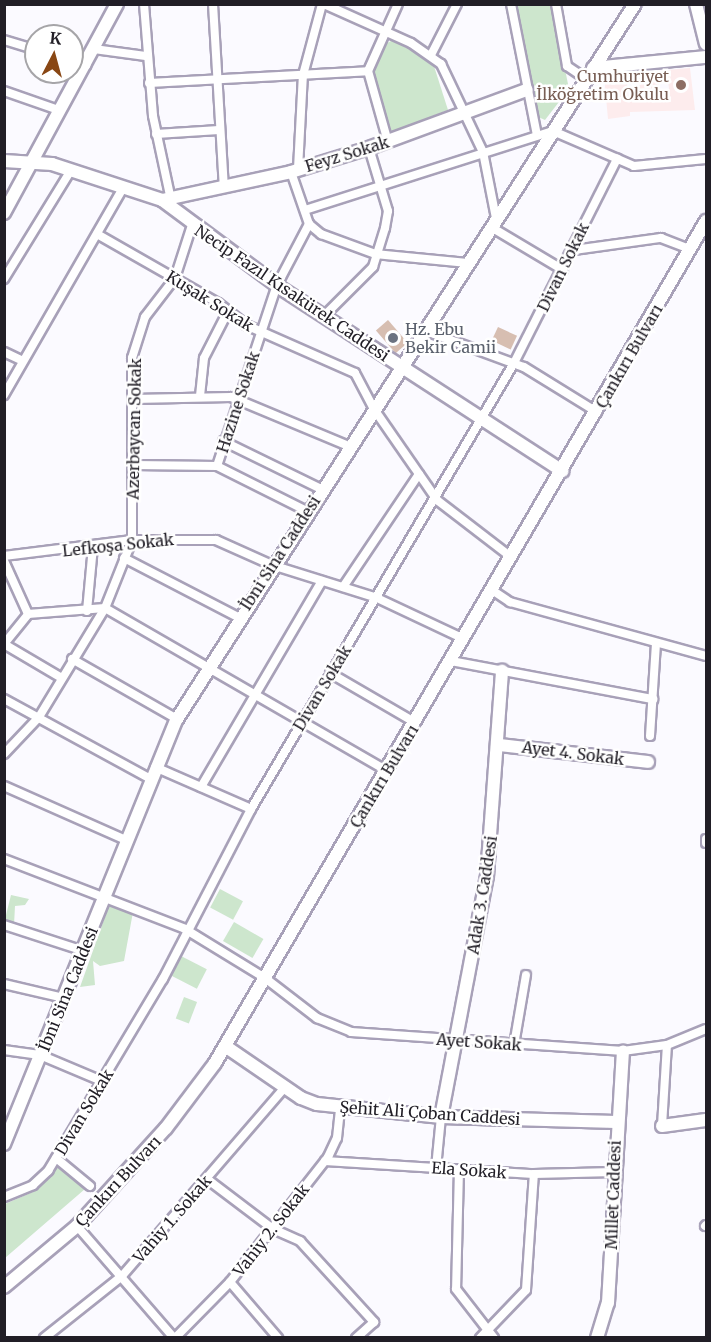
<!DOCTYPE html>
<meta charset="utf-8">
<style>
body{margin:0}
#map{position:relative;width:711px;height:1342px;overflow:hidden;background:#fbfaff;font-family:Merriweather,serif}
div>[style]{position:absolute}
.education>*{inset:0;background:#fdeced}
.green>*{inset:0;background:#cde6cd;transform-origin:0 0}
.building>*{inset:0;background:#d7beb1;transform-origin:0 0}
.roads{filter:drop-shadow(2px 0 #a8a1b8) drop-shadow(-2px 0 #a8a1b8) drop-shadow(0 2px #a8a1b8) drop-shadow(0 -2px #a8a1b8)}
.street>*{height:8px;margin:-4px;padding:0 4px;transform-origin:4px;border-radius:4px;background:#fff}
.secondary>*{height:12px;margin:-6px;padding:0 6px;transform-origin:6px;border-radius:6px;background:#fff}
.dots>*{width:16px;height:16px;translate:-50% -50%;box-sizing:border-box;border:3px solid #fff;border-radius:50%}
span{translate:-50% -50%;white-space:nowrap;text-align:center;line-height:1.15;-webkit-text-stroke:5px #fff;paint-order:stroke}
.education-label{font-size:16px;color:#785e54}
.right{translate:-100% -50%;text-align:right}
.street-label{font-size:16px;color:#211e26}
.worship-label{font-size:16px;color:#5b616d}
.left{translate:0 -50%;text-align:left}
.frame{position:absolute;inset:0;border:6px solid #211e26;pointer-events:none}
.north{position:absolute;left:24px;top:24px;width:60px;height:60px;box-sizing:border-box;background:#fff;border:2px solid #a6a5a8;border-radius:50%;rotate:6deg;font-size:16px;font-weight:700;line-height:24px;text-align:center;color:#211e26}
.north::after{content:'';display:block;margin:auto;width:21px;height:27px;background:#894714;clip-path:polygon(50% 0,100% 100%,50% 72%,0 100%)}
</style>
<div id="map">
<div class="education">
<div style="clip-path:polygon(690px 68px,695px 110px,630px 112px,630px 116px,608px 119px,604px 76px,626px 74px,629px 103px,632px 97px,641px 101px,638px 74px,656px 72px,662px 100px,662px 95px,670px 98px,667px 70px)"></div>
</div>
<div class="green">
<div style="clip-path:polygon(516px 5px,552px 5px,569px 89px,545px 120px,536px 116px)"></div>
<div style="clip-path:polygon(393px 40px,433px 63px,448px 110px,391px 132px,373px 73px,387px 43px)"></div>
<div style="left:220px;top:889px;width:26px;height:21px;rotate:28deg"></div>
<div style="clip-path:polygon(11px 895px,29px 899px,25px 905px,15px 906px,14px 925px,5px 919px)"></div>
<div style="clip-path:polygon(110px 903px,133px 912px,124px 961px,100px 966px,93px 961px,95px 985px,80px 987px)"></div>
<div style="left:234px;top:922px;width:34px;height:22px;rotate:30deg"></div>
<div style="left:181px;top:956px;width:29px;height:22px;rotate:27deg"></div>
<div style="left:184px;top:997px;width:14px;height:23px;rotate:21deg"></div>
<div style="clip-path:polygon(59px 1166px,85px 1189px,5px 1258px,5px 1204px,33px 1192px)"></div>
</div>
<div class="building">
<div style="left:388px;top:320px;width:30px;height:16px;rotate:49deg"></div>
<div style="left:498px;top:327px;width:21px;height:15px;rotate:25deg"></div>
</div>
<div class="roads">
<div class="street">
<div style="left:144px;top:4px;width:112px;rotate:85.4deg"></div>
<div style="left:153px;top:116px;width:86px;rotate:77.9deg"></div>
<div style="left:213px;top:4px;width:184px;rotate:86.6deg"></div>
<div style="left:324px;top:4px;width:95px;rotate:24.1deg"></div>
<div style="left:411px;top:43px;width:37px;rotate:35deg"></div>
<div style="left:441px;top:64px;width:98px;rotate:64.5deg"></div>
<div style="left:483px;top:152px;width:67px;rotate:78.9deg"></div>
<div style="left:511px;top:4px;width:134px;rotate:78.8deg"></div>
<div style="left:556px;top:4px;width:63px;rotate:79.9deg"></div>
<div style="left:567px;top:66px;width:23px;rotate:34deg"></div>
<div style="left:4px;top:40px;width:34px;rotate:17deg"></div>
<div style="left:94px;top:49px;width:52px;rotate:7.7deg"></div>
<div style="left:431px;top:55px;width:57px;rotate:-63deg"></div>
<div style="left:72px;top:61px;width:15px;rotate:16deg"></div>
<div style="left:149px;top:83px;width:219px;rotate:-3.1deg"></div>
<div style="left:4px;top:91px;width:60px;rotate:19.3deg"></div>
<div style="left:156px;top:134px;width:63px;rotate:-3.6deg"></div>
<div style="left:388px;top:142px;width:74px;rotate:-105.7deg"></div>
<div style="left:368px;top:71px;width:73px;rotate:-65.9deg"></div>
<div style="left:298px;top:169px;width:94px;rotate:-87deg"></div>
<div style="left:303px;top:75px;width:73px;rotate:-75deg"></div>
<div style="left:305px;top:210px;width:260px;rotate:-17.7deg"></div>
<div style="left:553px;top:131px;width:88px;rotate:23.4deg"></div>
<div style="left:634px;top:166px;width:72px;rotate:-5.6deg"></div>
<div style="left:309px;top:224px;width:16px;rotate:40deg"></div>
<div style="left:321px;top:234px;width:58px;rotate:20.3deg"></div>
<div style="left:375px;top:254px;width:93px;rotate:5.5deg"></div>
<div style="left:491px;top:227px;width:84px;rotate:30.8deg"></div>
<div style="left:97px;top:234px;width:139px;rotate:29.7deg"></div>
<div style="left:218px;top:303px;width:36px;rotate:38deg"></div>
<div style="left:246px;top:325px;width:119px;rotate:23.8deg"></div>
<div style="left:355px;top:373px;width:41px;rotate:62.2deg"></div>
<div style="left:374px;top:409px;width:111px;rotate:55.3deg"></div>
<div style="left:437px;top:500px;width:93px;rotate:37.6deg"></div>
<div style="left:574px;top:250px;width:88px;rotate:-7.9deg"></div>
<div style="left:661px;top:238px;width:31px;rotate:21deg"></div>
<div style="left:4px;top:279px;width:128px;rotate:-58.4deg"></div>
<div style="left:325px;top:315px;width:68px;rotate:-45deg"></div>
<div style="left:373px;top:267px;width:41px;rotate:-72.9deg"></div>
<div style="left:385px;top:228px;width:17px;rotate:-80deg"></div>
<div style="left:388px;top:211px;width:66px;rotate:-106.8deg"></div>
<div style="left:426px;top:331px;width:104px;rotate:20.2deg"></div>
<div style="left:524px;top:367px;width:86px;rotate:31.7deg"></div>
<div style="left:4px;top:352px;width:19px;rotate:25deg"></div>
<div style="left:4px;top:395px;width:239px;rotate:-60.1deg"></div>
<div style="left:200px;top:396px;width:38px;rotate:-84deg"></div>
<div style="left:204px;top:358px;width:53px;rotate:-62.9deg"></div>
<div style="left:133px;top:399px;width:98px;rotate:-1.2deg"></div>
<div style="left:231px;top:397px;width:128px;rotate:22.6deg"></div>
<div style="left:223px;top:441px;width:109px;rotate:26.1deg"></div>
<div style="left:134px;top:465px;width:83px;rotate:0.7deg"></div>
<div style="left:217px;top:466px;width:101px;rotate:26.6deg"></div>
<div style="left:217px;top:466px;width:191px;rotate:-71.7deg"></div>
<div style="left:277px;top:285px;width:69px;rotate:-62.3deg"></div>
<div style="left:309px;top:224px;width:55px;rotate:-109.1deg"></div>
<div style="left:4px;top:556px;width:129px;rotate:-7.1deg"></div>
<div style="left:132px;top:540px;width:84px"></div>
<div style="left:216px;top:540px;width:61px;rotate:24.1deg"></div>
<div style="left:272px;top:565px;width:110px;rotate:17.4deg"></div>
<div style="left:377px;top:598px;width:96px;rotate:25.2deg"></div>
<div style="left:124px;top:558px;width:128px;rotate:27.4deg"></div>
<div style="left:4px;top:561px;width:58px;rotate:65.6deg"></div>
<div style="left:343px;top:587px;width:136px;rotate:-56.1deg"></div>
<div style="left:492px;top:590px;width:22px;rotate:34deg"></div>
<div style="left:510px;top:602px;width:203px;rotate:15.4deg"></div>
<div style="left:87px;top:611px;width:65px;rotate:-84.7deg"></div>
<div style="left:72px;top:659px;width:121px;rotate:29.7deg"></div>
<div style="left:451px;top:661px;width:206px;rotate:10.7deg"></div>
<div style="left:330px;top:673px;width:99px;rotate:30.2deg"></div>
<div style="left:60px;top:677px;width:65px;rotate:-149.5deg"></div>
<div style="left:4px;top:644px;width:38px;rotate:-51deg"></div>
<div style="left:28px;top:614px;width:77px;rotate:-4.5deg"></div>
<div style="left:105px;top:608px;width:326px;rotate:30deg"></div>
<div style="left:4px;top:699px;width:165px;rotate:28.6deg"></div>
<div style="left:650px;top:736px;width:92px;rotate:-86.3deg"></div>
<div style="left:4px;top:754px;width:51px;rotate:-46.6deg"></div>
<div style="left:39px;top:717px;width:127px;rotate:-58.8deg"></div>
<div style="left:105px;top:608px;width:73px;rotate:-68.3deg"></div>
<div style="left:132px;top:540px;width:182px;rotate:-90deg"></div>
<div style="left:132px;top:358px;width:43px;rotate:-72.4deg"></div>
<div style="left:145px;top:317px;width:49px;rotate:-52.4deg"></div>
<div style="left:175px;top:278px;width:56px;rotate:-72.2deg"></div>
<div style="left:155px;top:767px;width:105px;rotate:23.6deg"></div>
<div style="left:4px;top:786px;width:133px;rotate:23.9deg"></div>
<div style="left:201px;top:787px;width:239px;rotate:-59.6deg"></div>
<div style="left:706px;top:839px;width:4px;rotate:90deg"></div>
<div style="left:4px;top:859px;width:194px;rotate:21.1deg"></div>
<div style="left:185px;top:929px;width:94px;rotate:31.5deg"></div>
<div style="left:265px;top:978px;width:66px;rotate:37.6deg"></div>
<div style="left:317px;top:1018px;width:37px;rotate:22deg"></div>
<div style="left:351px;top:1032px;width:273px;rotate:4deg"></div>
<div style="left:623px;top:1051px;width:44px;rotate:-7.8deg"></div>
<div style="left:667px;top:1045px;width:42px;rotate:-22.3deg"></div>
<div style="left:4px;top:925px;width:84px;rotate:18deg"></div>
<div style="left:4px;top:984px;width:62px;rotate:13.1deg"></div>
<div style="left:514px;top:1045px;width:71px;rotate:-80.3deg"></div>
<div style="left:4px;top:1050px;width:36px;rotate:8deg"></div>
<div style="left:40px;top:1055px;width:67px;rotate:22.8deg"></div>
<div style="left:662px;top:1126px;width:81px;rotate:-86.5deg"></div>
<div style="left:56px;top:1158px;width:44px;rotate:39.5deg"></div>
<div style="left:325px;top:1161px;width:209px;rotate:3.6deg"></div>
<div style="left:534px;top:1174px;width:80px;rotate:-1.4deg"></div>
<div style="left:436px;top:1168px;width:51px;rotate:-84.4deg"></div>
<div style="left:459px;top:1169px;width:120px;rotate:91.4deg"></div>
<div style="left:456px;top:1289px;width:62px;rotate:52.2deg"></div>
<div style="left:207px;top:1179px;width:83px;rotate:37.1deg"></div>
<div style="left:273px;top:1229px;width:30px;rotate:24deg"></div>
<div style="left:300px;top:1241px;width:110px;rotate:47.6deg"></div>
<div style="left:374px;top:1322px;width:24px;rotate:138deg"></div>
<div style="left:4px;top:1197px;width:31px;rotate:-22deg"></div>
<div style="left:33px;top:1185px;width:21px;rotate:-43deg"></div>
<div style="left:48px;top:1171px;width:224px;rotate:-59.1deg"></div>
<div style="left:163px;top:979px;width:191px;rotate:-62.6deg"></div>
<div style="left:251px;top:809px;width:518px;rotate:-59.47deg"></div>
<div style="left:514px;top:363px;width:229px;rotate:-63.2deg"></div>
<div style="left:77px;top:1226px;width:148px;rotate:49.1deg"></div>
<div style="left:705px;top:1226px;width:1px;rotate:-45deg"></div>
<div style="left:230px;top:1282px;width:74px;rotate:49.4deg"></div>
<div style="left:44px;top:1338px;width:100px;rotate:-38.5deg"></div>
<div style="left:122px;top:1276px;width:251px;rotate:-49.2deg"></div>
<div style="left:175px;top:1338px;width:78px;rotate:-45.5deg"></div>
<div style="left:230px;top:1282px;width:159px;rotate:-51.9deg"></div>
<div style="left:328px;top:1157px;width:21px;rotate:-65deg"></div>
<div style="left:337px;top:1138px;width:30px;rotate:-84deg"></div>
<div style="left:480px;top:1338px;width:66px;rotate:-46.2deg"></div>
<div style="left:526px;top:1290px;width:116px;rotate:-86.1deg"></div>
</div>
<div class="secondary">
<div style="left:696px;top:4px;width:41px;rotate:76deg"></div>
<div style="left:593px;top:68px;width:114px;rotate:-5.6deg"></div>
<div style="left:4px;top:161px;width:48px;rotate:3.6deg"></div>
<div style="left:52px;top:164px;width:116px;rotate:18.1deg"></div>
<div style="left:162px;top:200px;width:146px;rotate:36.6deg"></div>
<div style="left:279px;top:287px;width:338px;rotate:33deg"></div>
<div style="left:162px;top:200px;width:132px;rotate:-12.2deg"></div>
<div style="left:291px;top:172px;width:82px;rotate:-17.1deg"></div>
<div style="left:369px;top:148px;width:168px;rotate:-20.2deg"></div>
<div style="left:4px;top:213px;width:238px;rotate:-61.6deg"></div>
<div style="left:499px;top:745px;width:150px;rotate:6.5deg"></div>
<div style="left:225px;top:1046px;width:92px;rotate:34.4deg"></div>
<div style="left:301px;top:1098px;width:17px;rotate:21deg"></div>
<div style="left:317px;top:1104px;width:125px;rotate:6deg"></div>
<div style="left:441px;top:1117px;width:175px;rotate:1.6deg"></div>
<div style="left:441px;top:1117px;width:245px;rotate:-79.2deg"></div>
<div style="left:487px;top:876px;width:206px;rotate:-85.8deg"></div>
<div style="left:662px;top:1126px;width:44px;rotate:-7.8deg"></div>
<div style="left:4px;top:1144px;width:459px;rotate:-67.9deg"></div>
<div style="left:177px;top:719px;width:849px;rotate:-57.36deg"></div>
<div style="left:4px;top:1287px;width:95px;rotate:-39.9deg"></div>
<div style="left:77px;top:1226px;width:132px;rotate:-47.8deg"></div>
<div style="left:166px;top:1128px;width:81px;rotate:-53deg"></div>
<div style="left:215px;top:1063px;width:975px;rotate:-59.75deg"></div>
<div style="left:597px;top:1338px;width:37px;rotate:-73deg"></div>
<div style="left:608px;top:1303px;width:252px;rotate:-86.6deg"></div>
</div>
</div>
<div class="dots">
<div style="left:681px;top:85px;background:#8d6e63"></div>
<div style="left:393px;top:338px;background:#6b7280"></div>
</div>
<div class="education-label">
<span class="right" style="left:669px;top:85px">Cumhuriyet<br>İlköğretim Okulu</span>
</div>
<div class="street-label">
<span style="left:347px;top:154px;rotate:-17deg">Feyz Sokak</span>
<span style="left:563px;top:267px;rotate:-64deg">Divan Sokak</span>
<span style="left:292px;top:293px;rotate:34deg">Necip Fazıl Kısakürek Caddesi</span>
<span style="left:210px;top:301px;rotate:32deg">Kuşak Sokak</span>
<span style="left:629px;top:356px;rotate:-60deg">Çankırı Bulvarı</span>
<span style="left:238px;top:402px;rotate:-72deg">Hazine Sokak</span>
<span style="left:134px;top:429px;rotate:-89deg">Azerbaycan Sokak</span>
<span style="left:118px;top:545px;rotate:-6deg">Lefkoşa Sokak</span>
<span style="left:280px;top:553px;rotate:-57deg">İbni Sina Caddesi</span>
<span style="left:322px;top:688px;rotate:-59deg">Divan Sokak</span>
<span style="left:573px;top:753px;rotate:7deg">Ayet 4. Sokak</span>
<span style="left:384px;top:776px;rotate:-59deg">Çankırı Bulvarı</span>
<span style="left:482px;top:895px;rotate:-81deg">Adak 3. Caddesi</span>
<span style="left:68px;top:989px;rotate:-68deg">İbni Sina Caddesi</span>
<span style="left:479px;top:1042px;rotate:4deg">Ayet Sokak</span>
<span style="left:84px;top:1112px;rotate:-59deg">Divan Sokak</span>
<span style="left:430px;top:1113px;rotate:4deg">Şehit Ali Çoban Caddesi</span>
<span style="left:469px;top:1170px;rotate:4deg">Ela Sokak</span>
<span style="left:118px;top:1181px;rotate:-47deg">Çankırı Bulvarı</span>
<span style="left:613px;top:1195px;rotate:-88deg">Millet Caddesi</span>
<span style="left:172px;top:1219px;rotate:-49deg">Vahiy 1. Sokak</span>
<span style="left:271px;top:1230px;rotate:-52deg">Vahiy 2. Sokak</span>
</div>
<div class="worship-label">
<span class="left" style="left:405px;top:338px">Hz. Ebu<br>Bekir Camii</span>
</div>
<div class="frame"></div>
<div class="north">K</div>
</div>
